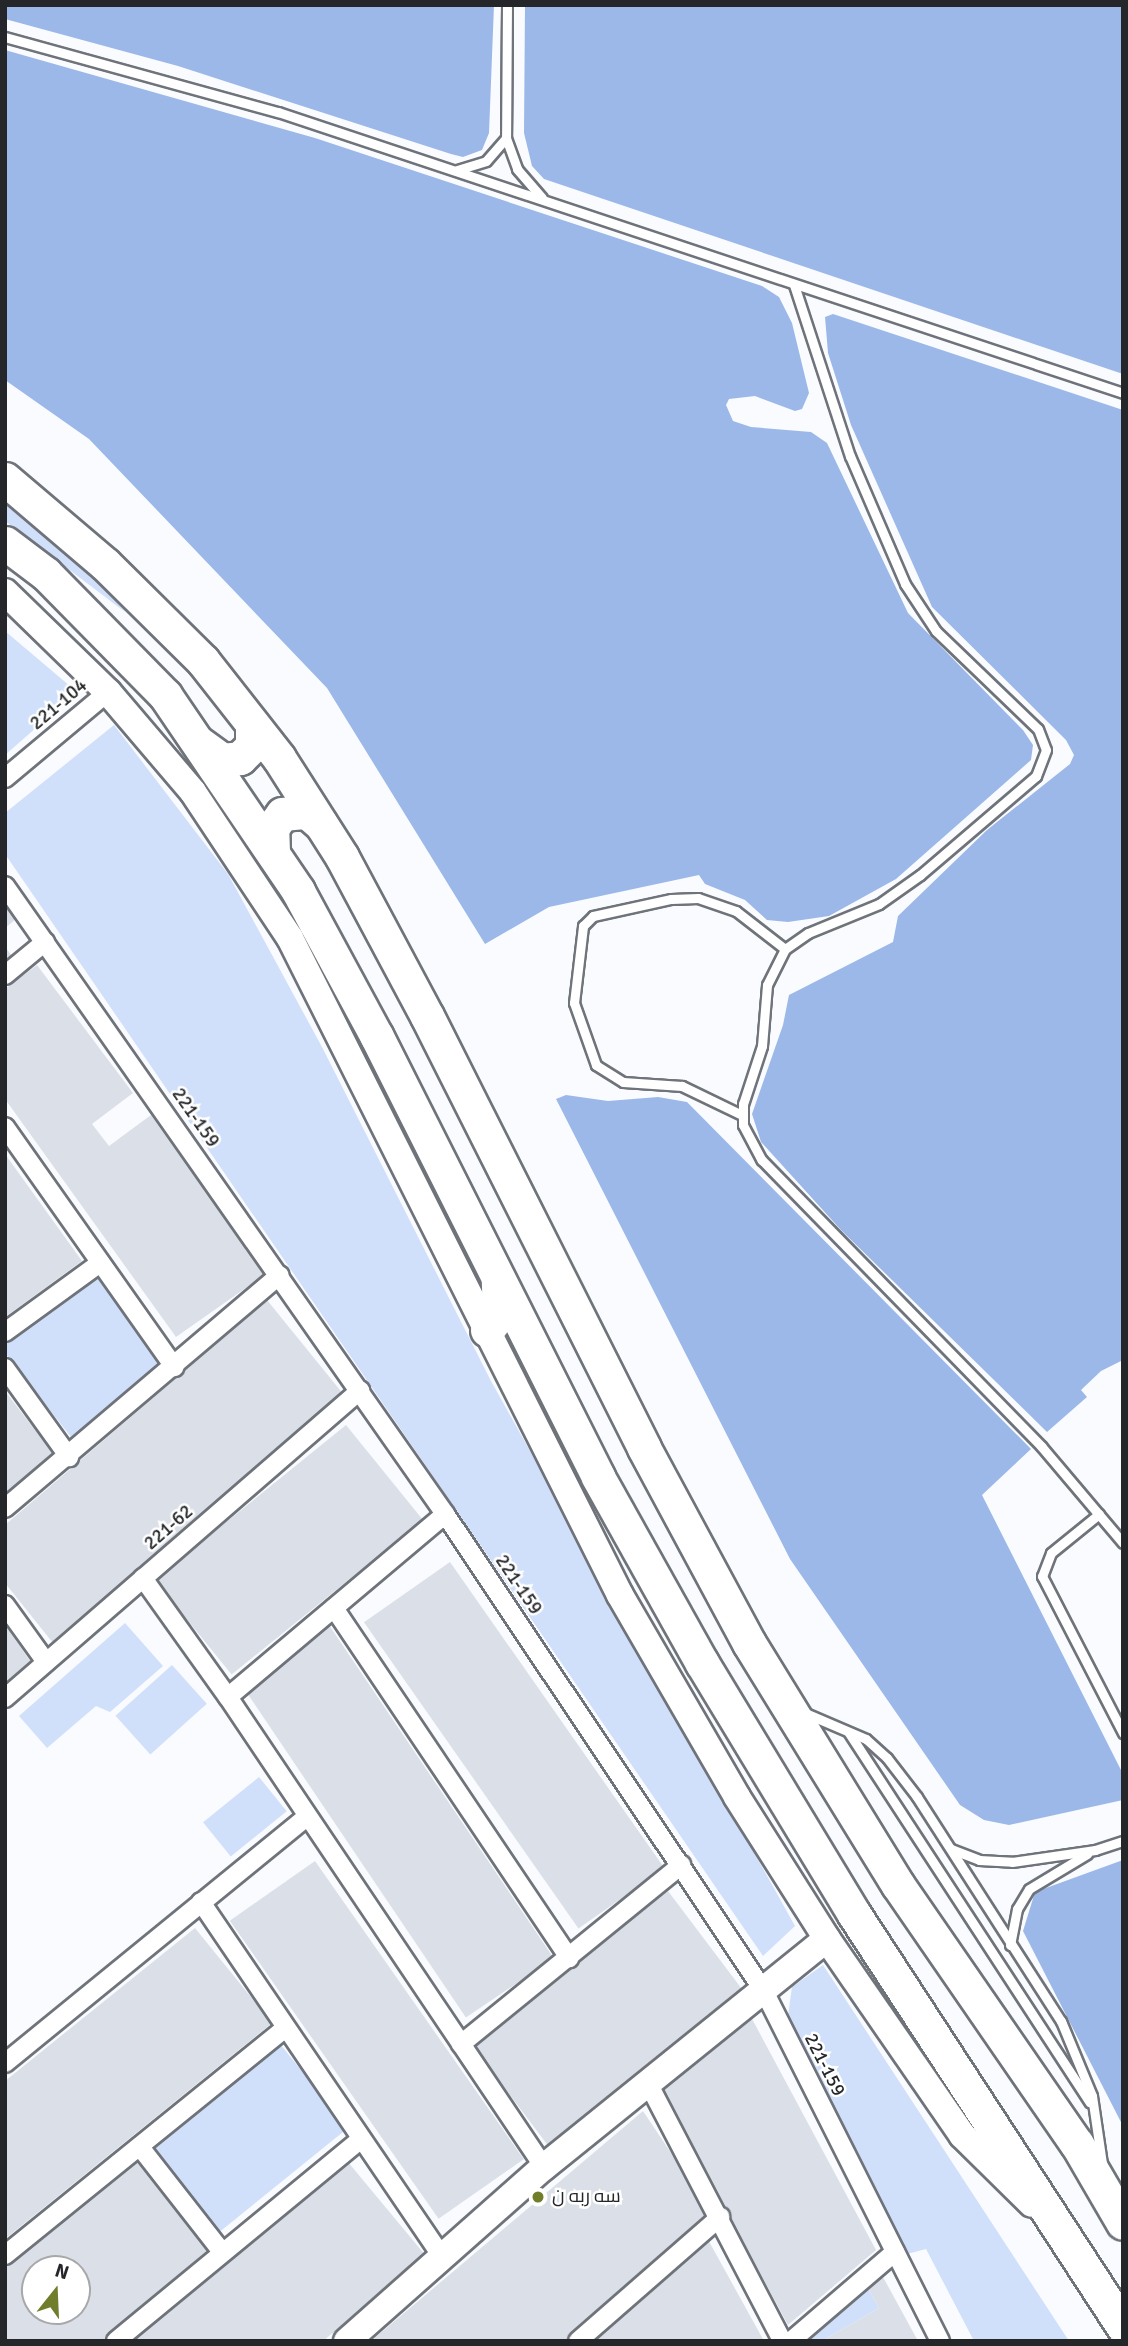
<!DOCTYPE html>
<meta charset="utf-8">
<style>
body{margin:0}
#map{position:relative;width:1128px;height:2346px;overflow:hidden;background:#f9fbff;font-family:Signika,Cairo,sans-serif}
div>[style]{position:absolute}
.green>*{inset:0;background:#d0e0fb;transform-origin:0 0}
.forest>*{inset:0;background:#9bb8e9}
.building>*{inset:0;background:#dbe0e8;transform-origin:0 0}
.roads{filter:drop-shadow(2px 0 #6f737a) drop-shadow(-2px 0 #6f737a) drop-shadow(0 2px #6f737a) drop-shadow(0 -2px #6f737a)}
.lane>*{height:9px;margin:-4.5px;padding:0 4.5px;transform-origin:4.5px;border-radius:4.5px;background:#fff}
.street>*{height:18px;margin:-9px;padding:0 9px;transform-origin:9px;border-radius:9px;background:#fff}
.secondary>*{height:26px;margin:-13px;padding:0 13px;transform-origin:13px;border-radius:13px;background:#fff}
.highway>*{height:33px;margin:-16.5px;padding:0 16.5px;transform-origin:16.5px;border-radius:16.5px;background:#fff}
.dots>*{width:19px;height:19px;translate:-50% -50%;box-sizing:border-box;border:4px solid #fff;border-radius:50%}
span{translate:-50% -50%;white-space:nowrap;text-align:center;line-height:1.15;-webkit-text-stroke:5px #fff;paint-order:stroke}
.street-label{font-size:19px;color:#242629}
.poi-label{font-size:19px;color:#242629}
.left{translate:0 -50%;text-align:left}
.frame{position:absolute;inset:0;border:7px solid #242629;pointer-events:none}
.north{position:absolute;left:21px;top:2255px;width:70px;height:70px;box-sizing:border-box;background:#fff;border:2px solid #a7a8a9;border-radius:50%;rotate:18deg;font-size:19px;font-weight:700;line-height:28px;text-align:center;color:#242629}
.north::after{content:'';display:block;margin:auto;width:24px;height:32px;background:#707e2b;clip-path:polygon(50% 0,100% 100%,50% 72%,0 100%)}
</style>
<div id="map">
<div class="green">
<div style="clip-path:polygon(5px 501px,96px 580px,125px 612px,5px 521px)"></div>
<div style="clip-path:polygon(5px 631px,77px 692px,5px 755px)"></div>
<div style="clip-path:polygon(114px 725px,228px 874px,322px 1047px,491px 1381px,795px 1926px,763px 1956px,5px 854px,5px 813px)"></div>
<div style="clip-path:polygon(95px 1275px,164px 1364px,71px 1437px,5px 1353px,5px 1345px)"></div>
<div style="clip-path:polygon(125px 1623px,163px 1666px,110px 1712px,96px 1706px,47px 1748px,19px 1716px)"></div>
<div style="left:172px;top:1665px;width:52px;height:76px;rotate:48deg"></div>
<div style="left:259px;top:1777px;width:44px;height:72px;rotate:51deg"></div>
<div style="clip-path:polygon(823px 1965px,1069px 2341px,974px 2341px,926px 2249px,907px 2254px,787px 2022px,792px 1987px)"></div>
<div style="left:280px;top:2044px;width:108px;height:165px;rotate:51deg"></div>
<div style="clip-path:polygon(867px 2286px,879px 2308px,822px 2341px,797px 2341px)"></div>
</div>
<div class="forest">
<div style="clip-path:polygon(5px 5px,494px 5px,489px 133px,482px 150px,463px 157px,451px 154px,178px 66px,5px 19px)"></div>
<div style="clip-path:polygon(525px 5px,1123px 5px,1123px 374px,544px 179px,532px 166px,524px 133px)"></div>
<div style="clip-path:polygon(5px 50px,315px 138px,762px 286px,779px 297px,792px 323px,809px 393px,802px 409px,795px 411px,755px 396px,729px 399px,726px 405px,733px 421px,751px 427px,811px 432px,827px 443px,908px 613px,1023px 730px,1033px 745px,1031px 760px,896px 879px,829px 916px,788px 922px,767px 920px,745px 900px,705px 884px,699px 875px,549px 907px,485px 944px,327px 688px,89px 439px,5px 380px)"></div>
<div style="clip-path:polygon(833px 314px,1123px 410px,1123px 1360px,1101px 1371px,1081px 1390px,1087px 1397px,1047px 1432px,841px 1230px,761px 1142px,752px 1114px,783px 1025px,789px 995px,893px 942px,898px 916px,987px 830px,1070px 764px,1074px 755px,1066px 740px,932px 607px,851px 425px,828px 353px,825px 317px)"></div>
<div style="clip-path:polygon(566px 1095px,608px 1101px,658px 1097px,687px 1102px,1031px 1449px,982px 1495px,1123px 1774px,1123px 1800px,1009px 1825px,984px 1820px,960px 1805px,790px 1559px,556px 1099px)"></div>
<div style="clip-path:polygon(1123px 1860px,1123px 2126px,1023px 1931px,1035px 1892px)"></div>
</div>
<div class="building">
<div style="clip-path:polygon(5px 895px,21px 915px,5px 928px)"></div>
<div style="clip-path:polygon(5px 947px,16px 961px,5px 969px)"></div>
<div style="clip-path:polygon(37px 965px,133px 1093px,92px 1124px,109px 1146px,151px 1115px,264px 1275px,176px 1337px,5px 1099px,5px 989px)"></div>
<div style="clip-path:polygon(5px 1154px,82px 1261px,5px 1317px)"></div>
<div style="clip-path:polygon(267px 1300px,344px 1395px,53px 1643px,5px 1583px,5px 1525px)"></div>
<div style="clip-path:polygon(5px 1391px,55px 1456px,5px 1493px)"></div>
<div style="left:346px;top:1425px;width:122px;height:246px;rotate:51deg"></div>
<div style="left:450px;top:1562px;width:374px;height:105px;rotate:55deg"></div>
<div style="clip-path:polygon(5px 1625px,33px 1665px,5px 1685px)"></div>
<div style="left:329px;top:1625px;width:402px;height:106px;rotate:56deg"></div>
<div style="left:315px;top:1861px;width:364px;height:104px;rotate:55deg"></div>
<div style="left:668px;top:1891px;width:130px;height:249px;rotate:53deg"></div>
<div style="clip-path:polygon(195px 1928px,272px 2023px,5px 2239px,5px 2081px)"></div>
<div style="clip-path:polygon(751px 2017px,876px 2250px,788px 2325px,661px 2089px)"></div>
<div style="clip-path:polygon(643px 2111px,713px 2216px,569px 2341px,371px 2341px)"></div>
<div style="clip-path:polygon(evenodd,139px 2158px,213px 2249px,103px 2341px,5px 2341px,5px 2268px,139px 2158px,35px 2269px,77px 2269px,77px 2311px,35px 2311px,35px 2269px)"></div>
<div style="clip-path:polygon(348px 2162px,426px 2256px,323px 2341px,132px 2341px)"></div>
<div style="clip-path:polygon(706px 2236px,764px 2341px,587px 2341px)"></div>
<div style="clip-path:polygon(883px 2277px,918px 2341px,822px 2341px,879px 2308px,867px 2286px)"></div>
</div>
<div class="roads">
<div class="lane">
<div style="left:507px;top:5px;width:133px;rotate:90.4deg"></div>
<div style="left:506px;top:138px;width:33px;rotate:70deg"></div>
<div style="left:517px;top:169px;width:38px;rotate:49deg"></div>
<div style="left:5px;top:37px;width:283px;rotate:15.4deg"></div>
<div style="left:278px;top:112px;width:890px;rotate:18.39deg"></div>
<div style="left:457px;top:170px;width:30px;rotate:-17deg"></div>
<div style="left:486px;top:161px;width:30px;rotate:-49deg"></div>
<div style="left:794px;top:285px;width:180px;rotate:71.9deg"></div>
<div style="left:850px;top:456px;width:139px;rotate:66.7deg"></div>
<div style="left:905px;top:584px;width:56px;rotate:56.6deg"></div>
<div style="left:936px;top:631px;width:141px;rotate:43.9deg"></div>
<div style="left:1038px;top:729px;width:22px;rotate:69deg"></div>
<div style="left:1046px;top:750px;width:28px;rotate:111deg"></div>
<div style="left:1036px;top:776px;width:153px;rotate:139.5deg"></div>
<div style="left:920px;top:875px;width:50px;rotate:144.7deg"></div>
<div style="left:879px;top:904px;width:77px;rotate:157.8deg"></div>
<div style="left:808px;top:933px;width:28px;rotate:145deg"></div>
<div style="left:785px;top:949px;width:40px;rotate:116.6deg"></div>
<div style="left:767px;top:985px;width:61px;rotate:94.7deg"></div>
<div style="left:762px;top:1046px;width:61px;rotate:108.1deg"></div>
<div style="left:743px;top:1104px;width:21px;rotate:90deg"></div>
<div style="left:743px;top:1125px;width:40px;rotate:62deg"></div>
<div style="left:762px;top:1160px;width:400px;rotate:45.7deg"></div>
<div style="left:1041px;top:1446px;width:127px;rotate:49.8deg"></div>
<div style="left:742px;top:1115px;width:67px;rotate:-154.2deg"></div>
<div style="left:682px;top:1086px;width:59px;rotate:-176.1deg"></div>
<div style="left:623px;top:1082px;width:32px;rotate:-148deg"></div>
<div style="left:596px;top:1065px;width:66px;rotate:-109.5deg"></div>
<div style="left:574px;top:1003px;width:78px;rotate:-83.3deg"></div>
<div style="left:583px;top:926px;width:14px;rotate:-45deg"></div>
<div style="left:593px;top:916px;width:80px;rotate:-12.3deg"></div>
<div style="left:671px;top:899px;width:27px;rotate:-2deg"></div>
<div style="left:698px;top:898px;width:40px;rotate:18.9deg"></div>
<div style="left:736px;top:911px;width:62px;rotate:37.8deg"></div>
<div style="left:1099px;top:1514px;width:62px;rotate:140.9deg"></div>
<div style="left:1051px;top:1553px;width:25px;rotate:111deg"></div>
<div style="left:1042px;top:1576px;width:177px;rotate:62.7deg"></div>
<div style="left:805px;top:1713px;width:66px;rotate:23.1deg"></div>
<div style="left:866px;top:1739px;width:28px;rotate:42deg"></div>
<div style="left:887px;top:1758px;width:49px;rotate:52.4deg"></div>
<div style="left:917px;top:1797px;width:266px;rotate:57.3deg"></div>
<div style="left:1061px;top:2021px;width:81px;rotate:67.5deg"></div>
<div style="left:1092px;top:2096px;width:69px;rotate:81.6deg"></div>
<div style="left:849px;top:1733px;width:441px;rotate:56.9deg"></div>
<div style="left:951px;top:1849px;width:30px;rotate:21deg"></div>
<div style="left:979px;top:1860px;width:33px;rotate:3deg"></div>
<div style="left:1012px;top:1862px;width:84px;rotate:-8.2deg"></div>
<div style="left:1095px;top:1850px;width:29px;rotate:-18deg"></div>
<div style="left:1010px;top:1945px;width:37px;rotate:-79deg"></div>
<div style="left:1017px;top:1909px;width:23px;rotate:-59deg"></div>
<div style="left:1029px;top:1889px;width:68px;rotate:-31.1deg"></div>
</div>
<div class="street">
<div style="left:5px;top:778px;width:134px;rotate:-39.9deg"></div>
<div style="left:5px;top:886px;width:767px;rotate:54.98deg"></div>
<div style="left:445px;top:1514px;width:574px;rotate:56.23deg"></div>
<div style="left:764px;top:1991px;width:392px;rotate:63.3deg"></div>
<div style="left:5px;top:975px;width:52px;rotate:-39.5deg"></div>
<div style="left:5px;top:1127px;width:294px;rotate:54.8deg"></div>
<div style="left:5px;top:1332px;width:117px;rotate:-36deg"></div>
<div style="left:5px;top:1368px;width:110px;rotate:54.3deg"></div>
<div style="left:5px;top:1508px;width:360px;rotate:-40.3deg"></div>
<div style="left:143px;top:1578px;width:146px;rotate:54.5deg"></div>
<div style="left:228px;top:1697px;width:566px;rotate:56.09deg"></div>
<div style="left:5px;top:1605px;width:70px;rotate:54.3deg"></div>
<div style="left:334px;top:1608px;width:422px;rotate:56.1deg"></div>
<div style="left:228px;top:1697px;width:284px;rotate:-40.1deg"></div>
<div style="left:5px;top:1698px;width:470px;rotate:-40.9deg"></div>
<div style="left:201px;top:1902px;width:427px;rotate:55.8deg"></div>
<div style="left:461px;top:2044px;width:284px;rotate:-39.1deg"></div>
<div style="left:5px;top:2063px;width:390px;rotate:-39.2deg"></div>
<div style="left:649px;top:2085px;width:288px;rotate:62.5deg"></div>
<div style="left:140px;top:2147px;width:133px;rotate:52deg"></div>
<div style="left:5px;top:2255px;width:360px;rotate:-39deg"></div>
<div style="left:116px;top:2341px;width:318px;rotate:-39.5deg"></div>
<div style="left:578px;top:2341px;width:189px;rotate:-41.1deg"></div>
<div style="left:791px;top:2341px;width:137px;rotate:-40.6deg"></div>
</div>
<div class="secondary">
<div style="left:5px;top:592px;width:144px;rotate:44.2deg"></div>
<div style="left:108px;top:692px;width:131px;rotate:49.6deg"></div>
<div style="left:193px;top:792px;width:175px;rotate:56.4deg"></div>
<div style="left:290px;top:938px;width:735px;rotate:63.33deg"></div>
<div style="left:620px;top:1595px;width:233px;rotate:59.9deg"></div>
<div style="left:737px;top:1797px;width:168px;rotate:57.6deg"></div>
<div style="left:827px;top:1939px;width:238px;rotate:55.4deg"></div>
<div style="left:962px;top:2135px;width:98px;rotate:44.6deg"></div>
<div style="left:347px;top:2341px;width:263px;rotate:-41.5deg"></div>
<div style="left:544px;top:2167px;width:363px;rotate:-38.9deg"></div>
</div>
<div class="highway">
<div style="left:5px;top:479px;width:131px;rotate:40.4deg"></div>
<div style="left:105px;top:564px;width:138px;rotate:44.7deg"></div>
<div style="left:203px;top:661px;width:123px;rotate:51.9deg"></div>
<div style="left:279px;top:758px;width:117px;rotate:57.5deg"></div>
<div style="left:342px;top:857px;width:180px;rotate:61.9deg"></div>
<div style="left:427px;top:1016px;width:483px;rotate:63.3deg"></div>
<div style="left:644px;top:1448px;width:221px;rotate:61.7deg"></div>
<div style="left:749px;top:1643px;width:284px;rotate:58.4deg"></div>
<div style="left:898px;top:1885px;width:315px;rotate:55.4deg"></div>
<div style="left:1077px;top:2144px;width:91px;rotate:59.8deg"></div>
<div style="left:5px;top:543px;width:51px;rotate:37.1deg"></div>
<div style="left:46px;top:574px;width:170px;rotate:45.5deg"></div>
<div style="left:165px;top:695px;width:237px;rotate:55.8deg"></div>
<div style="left:298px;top:891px;width:164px;rotate:61.6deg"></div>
<div style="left:376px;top:1035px;width:495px;rotate:63.3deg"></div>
<div style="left:598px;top:1477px;width:213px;rotate:60.8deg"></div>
<div style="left:702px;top:1663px;width:293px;rotate:58.8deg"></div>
<div style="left:854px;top:1914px;width:493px;rotate:56.9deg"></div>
<div style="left:199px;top:743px;width:29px;rotate:36deg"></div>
<div style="left:222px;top:760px;width:18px;rotate:-6deg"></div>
<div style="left:240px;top:758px;width:17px;rotate:-45deg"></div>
<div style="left:252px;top:746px;width:22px;rotate:-90deg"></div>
<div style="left:273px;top:852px;width:24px;rotate:-92deg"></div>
<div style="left:272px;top:828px;width:17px;rotate:-54deg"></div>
<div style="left:282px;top:814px;width:25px;rotate:-5deg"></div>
<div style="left:307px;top:812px;width:18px;rotate:41deg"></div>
<div style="left:487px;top:1330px;width:19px;rotate:-51deg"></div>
<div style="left:499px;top:1315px;width:35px;rotate:-92deg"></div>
</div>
</div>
<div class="dots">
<div style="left:538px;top:2197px;background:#707e2b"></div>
</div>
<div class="street-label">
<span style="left:59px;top:705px;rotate:-40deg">221-104</span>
<span style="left:195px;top:1118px;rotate:55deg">221-159</span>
<span style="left:169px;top:1528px;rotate:-41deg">221-62</span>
<span style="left:518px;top:1585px;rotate:56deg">221-159</span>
<span style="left:824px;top:2065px;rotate:63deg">221-159</span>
</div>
<div class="poi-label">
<span class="left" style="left:552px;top:2197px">سه ربه ن</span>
</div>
<div class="frame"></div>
<div class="north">N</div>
</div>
